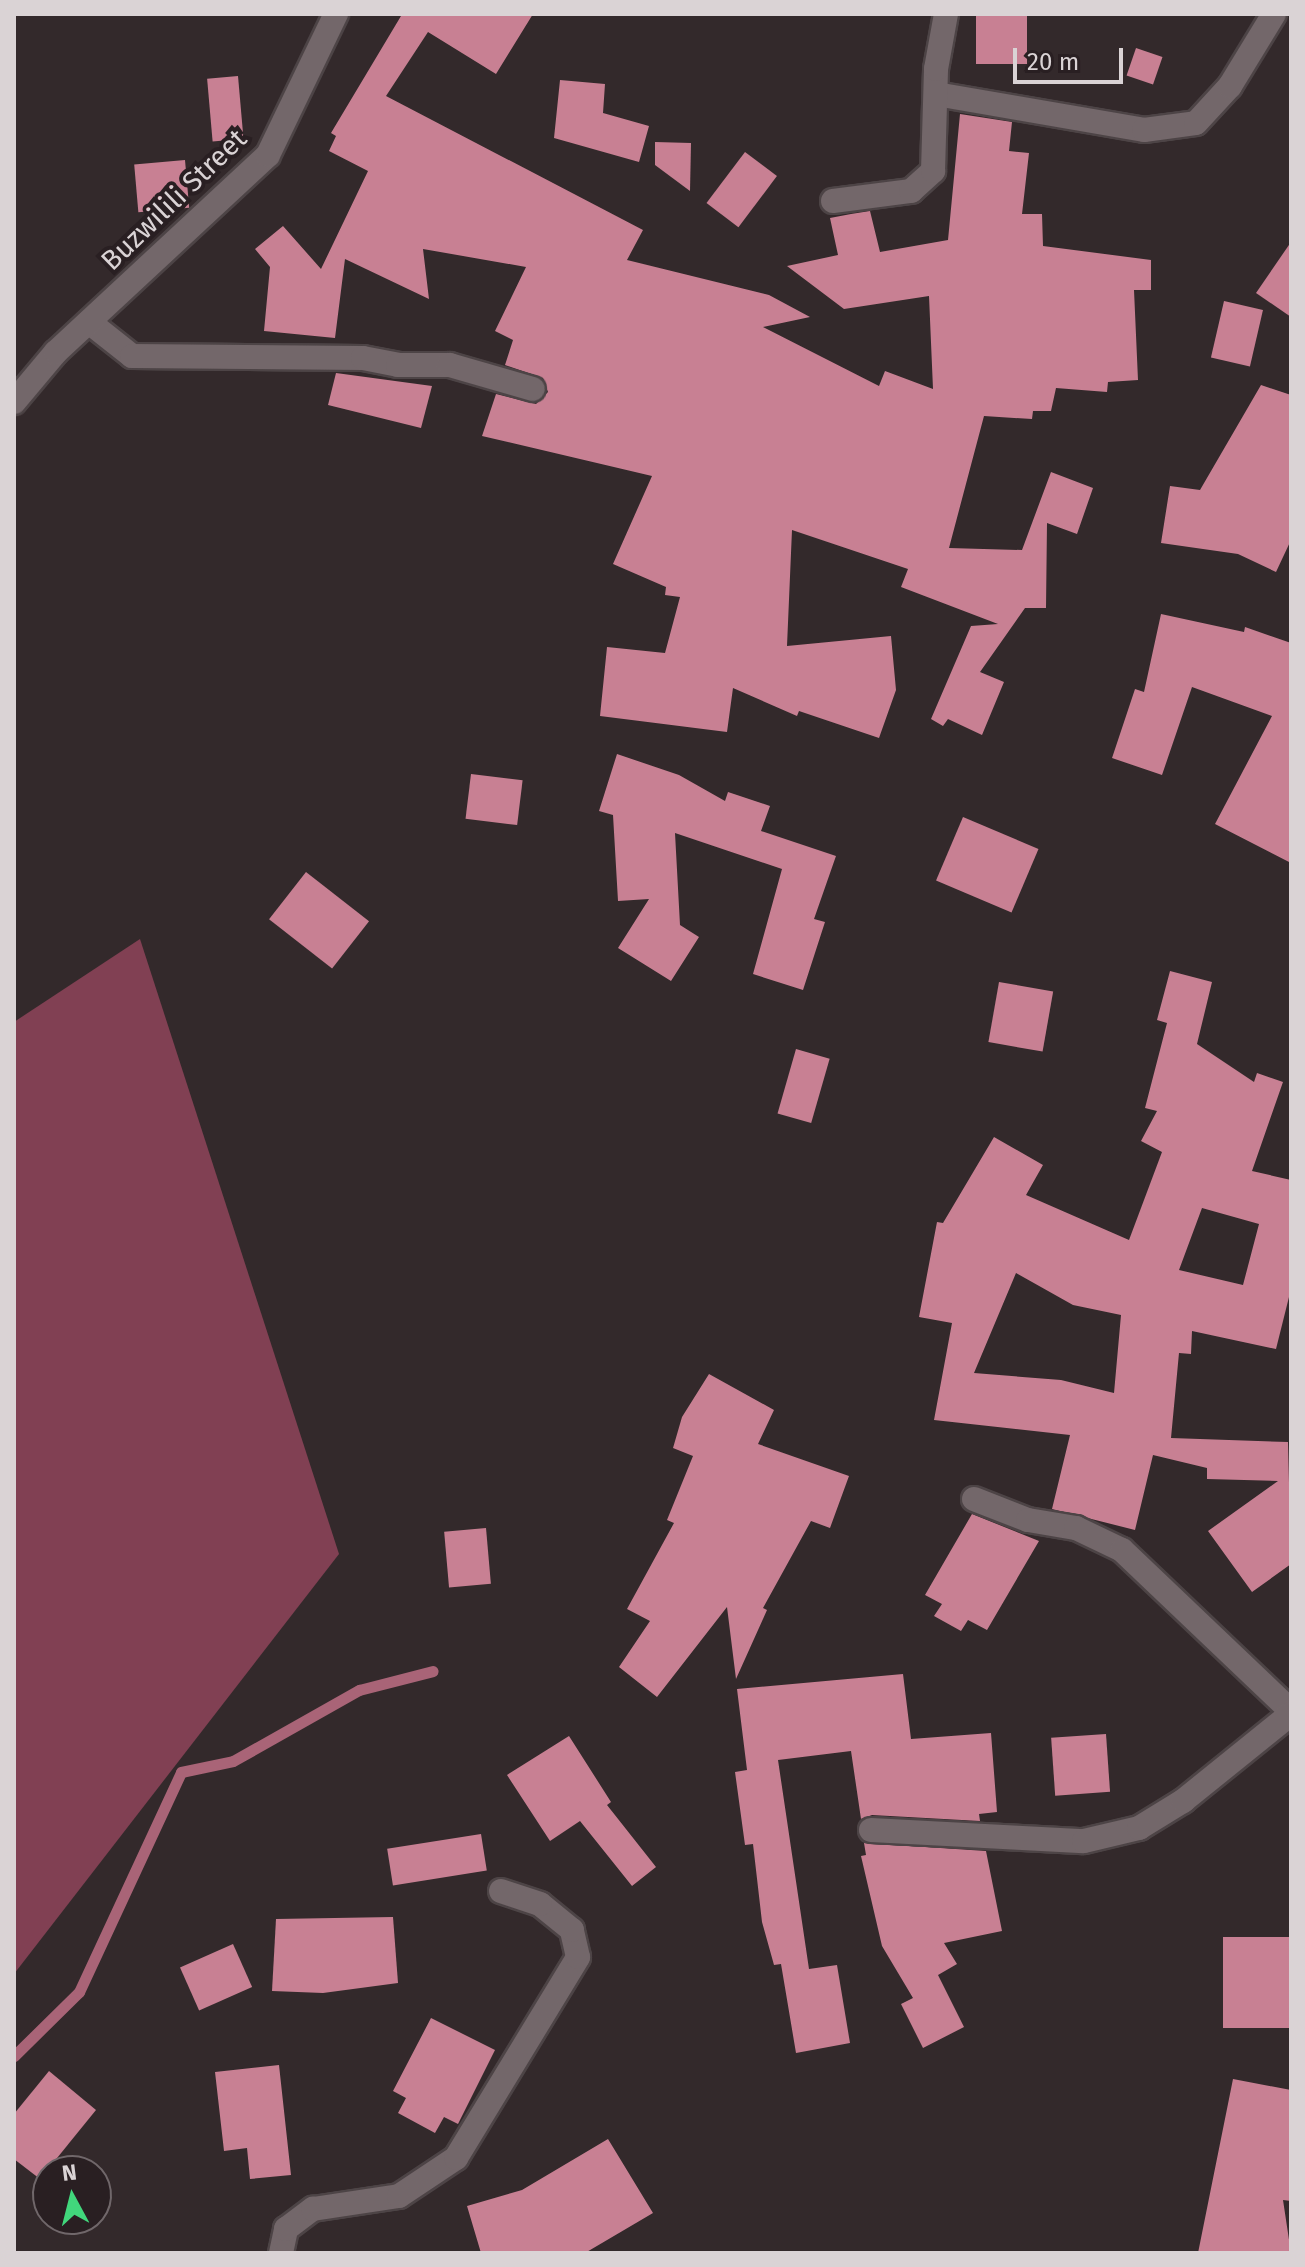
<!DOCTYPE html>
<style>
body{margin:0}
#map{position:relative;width:1305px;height:2267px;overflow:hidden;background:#33292b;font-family:"Fira Sans",sans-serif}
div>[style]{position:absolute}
.forest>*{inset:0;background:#814053}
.stream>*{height:11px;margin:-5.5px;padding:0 5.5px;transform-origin:5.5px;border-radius:5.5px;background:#a96477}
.building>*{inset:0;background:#c88093;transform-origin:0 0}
.roads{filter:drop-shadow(2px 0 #4d4446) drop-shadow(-2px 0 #4d4446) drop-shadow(0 2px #4d4446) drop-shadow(0 -2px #4d4446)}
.street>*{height:24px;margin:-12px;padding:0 12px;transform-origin:12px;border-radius:12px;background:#73676a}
span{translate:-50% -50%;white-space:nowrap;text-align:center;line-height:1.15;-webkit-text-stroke:8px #291f22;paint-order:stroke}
.street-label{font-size:28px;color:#dad3d5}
.frame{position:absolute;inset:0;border:16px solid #dad3d5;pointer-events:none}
.north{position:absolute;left:32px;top:2155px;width:80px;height:80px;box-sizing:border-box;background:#291f22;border:2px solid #70676a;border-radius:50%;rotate:353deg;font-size:22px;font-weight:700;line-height:32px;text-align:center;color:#dad3d5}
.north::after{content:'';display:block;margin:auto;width:28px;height:36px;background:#41d77c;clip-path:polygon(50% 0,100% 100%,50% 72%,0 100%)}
.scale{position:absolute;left:1013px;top:48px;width:110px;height:36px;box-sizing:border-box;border:4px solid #dad3d5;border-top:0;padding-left:10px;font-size:24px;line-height:28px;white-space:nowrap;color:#dad3d5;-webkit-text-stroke:6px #291f22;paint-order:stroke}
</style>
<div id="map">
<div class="forest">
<div style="clip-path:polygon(140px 939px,339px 1554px,14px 1974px,14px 1022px)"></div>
</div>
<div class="stream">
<div style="left:14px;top:2056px;width:91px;rotate:-44.6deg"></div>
<div style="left:79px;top:1992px;width:242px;rotate:-65.1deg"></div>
<div style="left:181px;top:1772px;width:53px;rotate:-11.9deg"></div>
<div style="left:233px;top:1761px;width:145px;rotate:-29.4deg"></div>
<div style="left:359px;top:1690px;width:76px;rotate:-14.4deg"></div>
</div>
<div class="building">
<div style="clip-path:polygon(397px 14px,533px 14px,496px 74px,428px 32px,386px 96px,643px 230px,627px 260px,769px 295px,810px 317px,763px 327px,879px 386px,885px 371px,933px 389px,929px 296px,844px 309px,787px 266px,838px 255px,830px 218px,851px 214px,870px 211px,880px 252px,948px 240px,960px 114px,1012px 122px,1009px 151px,1029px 153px,1022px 214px,1042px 214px,1043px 246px,1151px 260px,1151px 290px,1134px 290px,1138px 380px,1108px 382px,1107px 392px,1056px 388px,1051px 411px,1033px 411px,1032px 419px,984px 416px,949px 548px,1022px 550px,1051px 472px,1093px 488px,1077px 534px,1047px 523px,1046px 608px,1025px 608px,980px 672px,1004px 682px,982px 735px,948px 719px,943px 726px,931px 719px,971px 626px,998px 624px,901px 587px,908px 569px,792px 530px,787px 646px,891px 636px,896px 690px,879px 738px,799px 711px,797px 716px,733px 688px,727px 732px,600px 716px,607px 647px,665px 653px,680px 597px,665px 595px,666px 587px,613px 564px,652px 476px,482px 436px,496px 394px,536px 404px,548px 392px,543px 378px,505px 365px,513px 340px,495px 331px,526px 267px,423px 249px,429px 299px,345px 259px,335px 338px,264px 331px,270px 267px,255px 249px,283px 226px,321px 269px,368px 171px,329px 151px,336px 136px,331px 133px,401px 16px)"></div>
<div style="left:976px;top:14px;width:51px;height:50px"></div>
<div style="left:1136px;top:48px;width:28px;height:29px;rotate:19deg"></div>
<div style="left:238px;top:76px;width:63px;height:31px;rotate:85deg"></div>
<div style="clip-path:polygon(560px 80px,605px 84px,603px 113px,649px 126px,639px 162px,554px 138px)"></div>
<div style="clip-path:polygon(655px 142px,691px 143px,690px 191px,655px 165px)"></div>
<div style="left:745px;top:152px;width:40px;height:64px;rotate:37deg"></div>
<div style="left:185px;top:160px;width:48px;height:51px;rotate:85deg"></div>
<div style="clip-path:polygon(1291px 242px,1291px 317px,1256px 293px)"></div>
<div style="left:1224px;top:301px;width:40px;height:58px;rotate:13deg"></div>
<div style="clip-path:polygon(336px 373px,432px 386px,421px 428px,328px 405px)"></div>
<div style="clip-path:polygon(1261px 385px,1291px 395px,1291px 540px,1276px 572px,1238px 554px,1161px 543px,1170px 486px,1200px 490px)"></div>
<div style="clip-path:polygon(1161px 614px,1244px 632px,1245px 627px,1291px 643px,1291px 863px,1215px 824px,1272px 716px,1192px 687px,1162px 775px,1112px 758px,1135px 689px,1144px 692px)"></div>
<div style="clip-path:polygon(617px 754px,679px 775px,725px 801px,728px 792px,770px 806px,761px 831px,836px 856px,814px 919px,825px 922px,803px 990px,753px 974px,782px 869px,675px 833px,680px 925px,699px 937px,671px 981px,618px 948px,649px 899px,618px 901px,613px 815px,599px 811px)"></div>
<div style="left:471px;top:774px;width:52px;height:45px;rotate:7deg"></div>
<div style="left:963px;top:817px;width:82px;height:69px;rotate:23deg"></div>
<div style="left:306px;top:872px;width:80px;height:60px;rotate:38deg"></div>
<div style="clip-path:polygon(evenodd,1170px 971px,1212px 982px,1197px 1044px,1254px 1082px,1257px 1073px,1283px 1082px,1252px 1171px,1291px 1180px,1291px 1289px,1276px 1349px,1192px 1331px,1191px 1354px,1179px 1353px,1171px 1438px,1288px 1442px,1291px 1564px,1252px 1592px,1208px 1531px,1278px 1481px,1207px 1479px,1207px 1468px,1153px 1455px,1135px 1530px,1052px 1509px,1070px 1435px,934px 1420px,952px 1323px,919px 1317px,937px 1222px,943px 1223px,994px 1137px,1043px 1165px,1026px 1195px,1129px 1240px,1162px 1152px,1141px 1141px,1157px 1111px,1145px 1108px,1167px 1023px,1157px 1020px,1170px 971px,1202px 1208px,1259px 1224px,1243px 1285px,1179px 1270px,1202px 1208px,1170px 971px,1016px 1273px,1073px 1305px,1121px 1315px,1114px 1393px,1061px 1380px,974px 1373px,1016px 1273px)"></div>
<div style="left:999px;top:982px;width:55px;height:61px;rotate:10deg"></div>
<div style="left:796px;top:1049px;width:35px;height:67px;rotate:16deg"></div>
<div style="clip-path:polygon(709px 1374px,774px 1410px,758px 1444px,849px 1476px,830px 1528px,811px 1521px,763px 1608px,767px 1610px,736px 1679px,727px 1607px,657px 1697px,619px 1667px,650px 1621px,627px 1609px,674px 1523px,667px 1520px,693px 1456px,673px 1448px,682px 1417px)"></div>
<div style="clip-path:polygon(972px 1514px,1039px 1541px,987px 1630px,968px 1620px,961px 1631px,934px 1616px,942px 1604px,925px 1595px)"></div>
<div style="left:486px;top:1528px;width:56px;height:42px;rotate:85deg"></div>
<div style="clip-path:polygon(903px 1674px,911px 1739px,991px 1733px,997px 1812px,979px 1814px,980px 1821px,872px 1815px,861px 1819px,851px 1751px,778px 1760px,809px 1969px,837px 1965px,850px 2043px,796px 2053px,781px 1964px,774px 1965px,762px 1922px,753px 1844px,745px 1845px,735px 1772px,747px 1770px,737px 1689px)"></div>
<div style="left:1106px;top:1734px;width:58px;height:55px;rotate:86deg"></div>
<div style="clip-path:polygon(569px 1736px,611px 1802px,607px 1805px,656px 1867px,632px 1886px,580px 1821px,550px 1841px,507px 1775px)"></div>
<div style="left:481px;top:1834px;width:37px;height:95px;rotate:81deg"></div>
<div style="clip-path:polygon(864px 1843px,986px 1851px,1002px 1931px,944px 1943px,957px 1964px,938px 1975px,964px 2027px,923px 2048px,901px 2004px,913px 1998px,882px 1946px,861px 1856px,866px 1855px)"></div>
<div style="clip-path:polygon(393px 1917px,398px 1983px,323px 1993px,272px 1991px,276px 1919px)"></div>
<div style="left:1290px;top:1937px;width:91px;height:67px;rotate:90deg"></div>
<div style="left:233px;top:1944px;width:47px;height:58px;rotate:66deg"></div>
<div style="clip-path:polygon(431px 2018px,495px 2050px,458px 2124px,444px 2117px,435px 2133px,398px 2113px,406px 2098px,393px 2091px)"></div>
<div style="clip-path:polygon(279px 2065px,291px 2175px,250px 2179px,247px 2148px,224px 2151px,215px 2072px)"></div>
<div style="clip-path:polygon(49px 2071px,96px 2110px,40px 2179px,14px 2159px,14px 2114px)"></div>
<div style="clip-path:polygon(1233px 2079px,1291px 2090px,1291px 2201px,1283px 2200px,1291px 2253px,1198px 2253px)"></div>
<div style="clip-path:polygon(608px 2139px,653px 2213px,585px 2253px,481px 2253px,467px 2206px,522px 2190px)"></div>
</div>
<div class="roads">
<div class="street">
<div style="left:936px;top:94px;width:211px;rotate:9.8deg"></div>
<div style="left:1144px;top:130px;width:52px;rotate:-7.7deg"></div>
<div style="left:1196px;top:123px;width:50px;rotate:-47.4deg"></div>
<div style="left:1230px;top:86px;width:84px;rotate:-58.6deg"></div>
<div style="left:833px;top:201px;width:79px;rotate:-7.3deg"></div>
<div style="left:911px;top:191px;width:30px;rotate:-42deg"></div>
<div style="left:933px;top:171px;width:102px;rotate:-88.3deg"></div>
<div style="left:936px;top:69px;width:56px;rotate:-79.7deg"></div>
<div style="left:89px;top:322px;width:55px;rotate:38.3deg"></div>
<div style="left:132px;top:356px;width:231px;rotate:0.5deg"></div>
<div style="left:363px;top:358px;width:36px;rotate:11deg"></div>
<div style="left:398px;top:365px;width:52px"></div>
<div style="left:450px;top:365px;width:86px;rotate:16.1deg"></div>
<div style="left:14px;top:402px;width:65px;rotate:-50deg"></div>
<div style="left:56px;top:352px;width:289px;rotate:-42.9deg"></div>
<div style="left:268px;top:155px;width:157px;rotate:-64.3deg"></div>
<div style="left:974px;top:1499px;width:58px;rotate:21.3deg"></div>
<div style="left:1028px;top:1520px;width:49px;rotate:9.5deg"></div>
<div style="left:1076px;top:1528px;width:51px;rotate:25.6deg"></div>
<div style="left:1122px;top:1550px;width:233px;rotate:43.6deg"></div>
<div style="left:871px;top:1830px;width:213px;rotate:3deg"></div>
<div style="left:1084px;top:1841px;width:57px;rotate:-13.3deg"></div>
<div style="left:1139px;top:1828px;width:52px;rotate:-31.5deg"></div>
<div style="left:1183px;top:1801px;width:139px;rotate:-38.9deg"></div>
<div style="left:281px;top:2253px;width:25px;rotate:-78deg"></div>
<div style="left:286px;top:2229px;width:34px;rotate:-37deg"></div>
<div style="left:313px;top:2209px;width:87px;rotate:-8.6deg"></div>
<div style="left:399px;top:2196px;width:69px;rotate:-33.7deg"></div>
<div style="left:456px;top:2158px;width:235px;rotate:-58.7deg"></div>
<div style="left:578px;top:1957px;width:28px;rotate:-103deg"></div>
<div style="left:572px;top:1930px;width:41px;rotate:-140.9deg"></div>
<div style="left:540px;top:1904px;width:41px;rotate:-161.6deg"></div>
</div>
</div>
<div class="street-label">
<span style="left:174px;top:200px;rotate:-44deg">Buzwilili Street</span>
</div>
<div class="frame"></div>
<div class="north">N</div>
<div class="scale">20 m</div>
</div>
